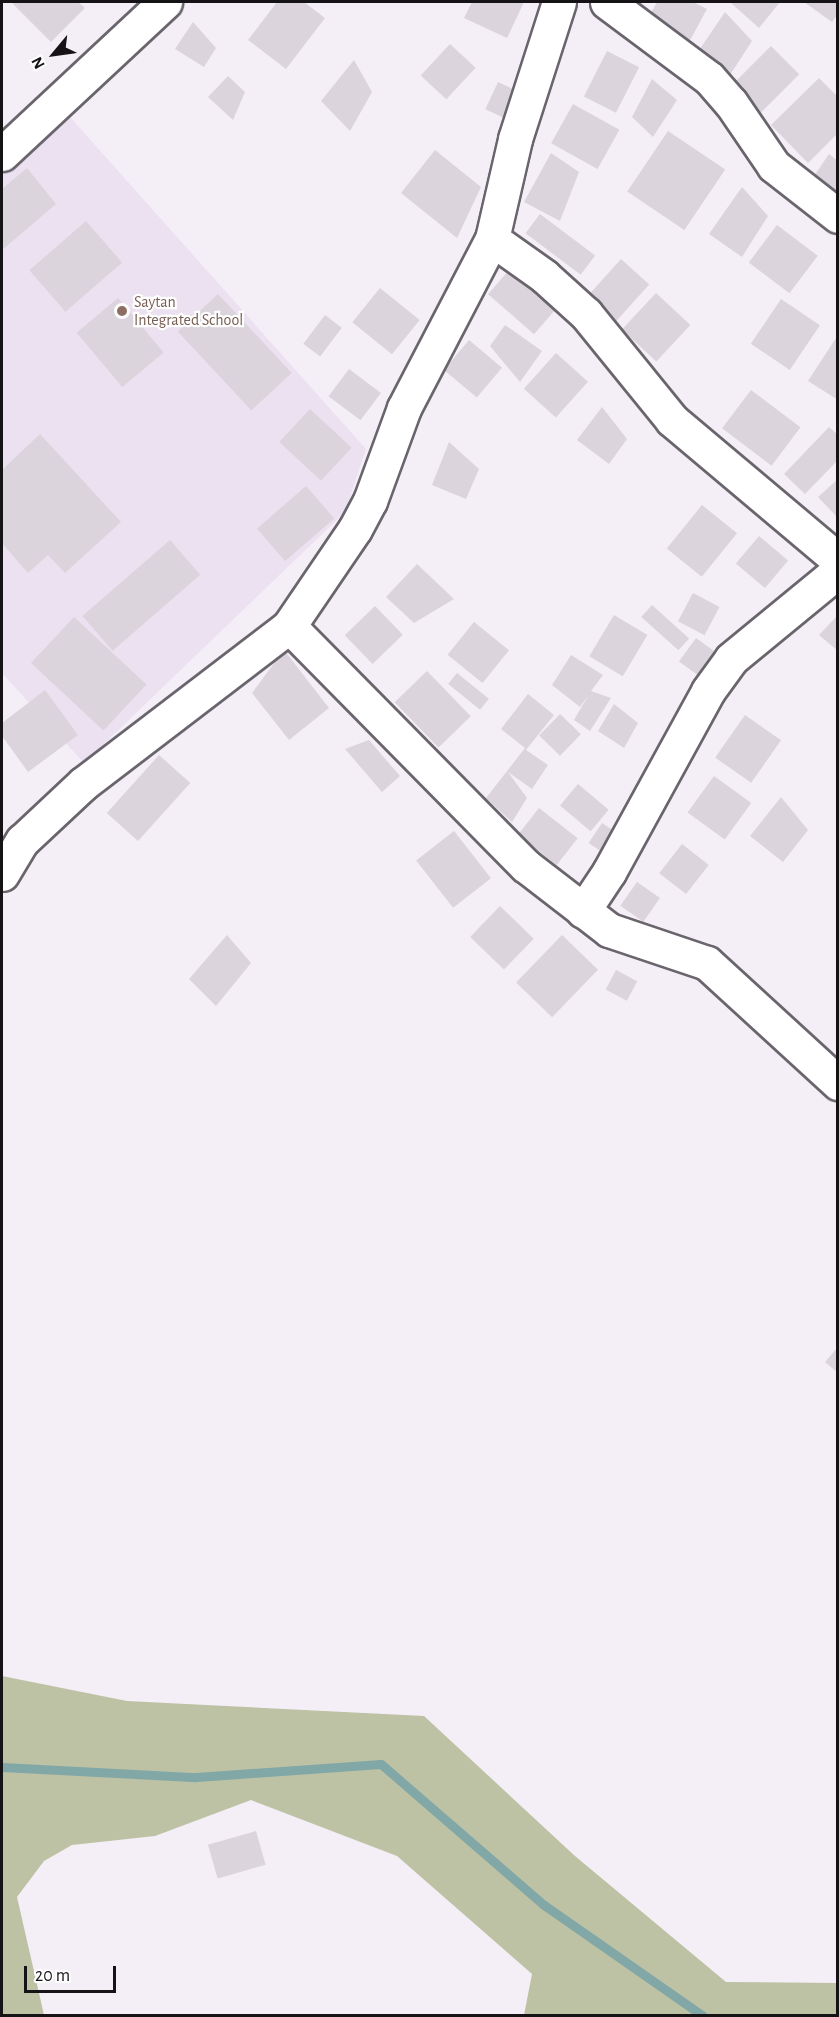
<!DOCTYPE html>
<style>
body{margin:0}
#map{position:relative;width:839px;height:2017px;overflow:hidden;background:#f4eef7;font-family:"Alegreya Sans",sans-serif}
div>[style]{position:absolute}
.built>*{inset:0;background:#ebe1f0}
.forest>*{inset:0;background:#bec2a4}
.stream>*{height:9px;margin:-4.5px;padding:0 4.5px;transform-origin:4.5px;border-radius:4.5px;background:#82a7a7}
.building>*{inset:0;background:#dbd4dc;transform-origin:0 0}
.roads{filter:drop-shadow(2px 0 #6a656d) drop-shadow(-2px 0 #6a656d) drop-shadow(0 2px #6a656d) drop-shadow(0 -2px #6a656d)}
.minor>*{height:33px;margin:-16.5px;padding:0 16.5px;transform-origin:16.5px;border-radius:16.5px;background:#fff}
.dots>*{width:16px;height:16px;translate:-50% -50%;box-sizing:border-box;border:3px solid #fefefe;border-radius:50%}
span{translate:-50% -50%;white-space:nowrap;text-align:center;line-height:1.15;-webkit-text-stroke:4.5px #fefefe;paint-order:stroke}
.education-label{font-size:16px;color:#785e54}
.left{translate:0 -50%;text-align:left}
.frame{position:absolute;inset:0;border:3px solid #151316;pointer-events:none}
.north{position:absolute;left:24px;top:24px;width:60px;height:60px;-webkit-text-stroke:4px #fefefe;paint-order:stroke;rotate:241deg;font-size:16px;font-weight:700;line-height:24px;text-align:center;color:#151316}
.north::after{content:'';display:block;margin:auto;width:21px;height:27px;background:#151316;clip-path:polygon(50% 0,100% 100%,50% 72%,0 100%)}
.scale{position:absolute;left:24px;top:1966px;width:92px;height:27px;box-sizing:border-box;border:3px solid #151316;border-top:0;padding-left:8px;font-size:18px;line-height:21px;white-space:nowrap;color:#151316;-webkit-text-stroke:4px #fefefe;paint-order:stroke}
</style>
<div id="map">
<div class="built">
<div style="clip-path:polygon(70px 117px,366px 449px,345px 512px,84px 763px,2px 673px,2px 173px)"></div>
</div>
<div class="forest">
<div style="clip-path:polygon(2px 1676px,127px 1701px,424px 1716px,575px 1856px,726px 1982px,837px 1983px,837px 2015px,524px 2015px,532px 1974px,397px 1856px,251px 1800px,155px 1836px,72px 1845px,44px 1861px,17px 1897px,44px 2015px,2px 2015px)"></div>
</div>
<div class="stream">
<div style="left:2px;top:1767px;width:194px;rotate:3deg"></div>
<div style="left:196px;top:1777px;width:185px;rotate:-4deg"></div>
<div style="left:381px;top:1764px;width:216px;rotate:40.9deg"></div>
<div style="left:544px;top:1905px;width:194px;rotate:34.9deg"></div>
</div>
<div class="building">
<div style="clip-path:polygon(11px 2px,78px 2px,85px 8px,51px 42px)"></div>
<div style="clip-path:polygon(277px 2px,304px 2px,325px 18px,286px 69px,248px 40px)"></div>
<div style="clip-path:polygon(472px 2px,524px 2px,507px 38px,464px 18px)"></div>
<div style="clip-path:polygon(657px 2px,693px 2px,707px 9px,687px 46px,645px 24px)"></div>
<div style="clip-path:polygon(730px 2px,780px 2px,759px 28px)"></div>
<div style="clip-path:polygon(804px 2px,838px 2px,838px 14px,832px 22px)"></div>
<div style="clip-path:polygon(725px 12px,752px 41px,724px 84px,691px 62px)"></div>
<div style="clip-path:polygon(193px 22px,216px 48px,204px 67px,175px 49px)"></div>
<div style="left:450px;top:44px;width:35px;height:43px;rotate:43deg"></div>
<div style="left:771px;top:46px;width:40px;height:58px;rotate:45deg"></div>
<div style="left:607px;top:51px;width:36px;height:51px;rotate:27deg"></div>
<div style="clip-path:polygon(354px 60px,372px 92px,350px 131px,321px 101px)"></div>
<div style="clip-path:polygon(228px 76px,245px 92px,233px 120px,208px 97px)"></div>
<div style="clip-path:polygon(819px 78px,838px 97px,838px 133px,808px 163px,771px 125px)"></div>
<div style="clip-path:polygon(652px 79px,677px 100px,653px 137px,632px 117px)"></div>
<div style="left:498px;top:82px;width:21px;height:30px;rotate:25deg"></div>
<div style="left:573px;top:104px;width:53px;height:45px;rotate:29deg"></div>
<div style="left:668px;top:131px;width:69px;height:73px;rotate:34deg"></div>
<div style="clip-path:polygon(435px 150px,481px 187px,457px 238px,401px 193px)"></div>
<div style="clip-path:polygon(551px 153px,579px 172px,560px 221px,524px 202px)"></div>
<div style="clip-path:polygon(829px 154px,838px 161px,838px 210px,804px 191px)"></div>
<div style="clip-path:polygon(27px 168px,56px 204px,2px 250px,2px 189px)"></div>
<div style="clip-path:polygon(742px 187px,768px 216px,742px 257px,709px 234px)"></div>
<div style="left:540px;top:214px;width:69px;height:24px;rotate:37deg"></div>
<div style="left:86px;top:221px;width:55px;height:75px;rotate:49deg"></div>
<div style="left:777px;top:225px;width:51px;height:47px;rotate:37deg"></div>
<div style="left:621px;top:259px;width:38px;height:51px;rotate:42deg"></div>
<div style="left:509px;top:270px;width:61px;height:32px;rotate:41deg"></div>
<div style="left:380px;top:288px;width:51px;height:44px;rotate:39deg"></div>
<div style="left:656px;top:293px;width:47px;height:50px;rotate:43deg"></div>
<div style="left:218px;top:294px;width:108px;height:55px;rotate:47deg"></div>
<div style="left:118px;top:298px;width:71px;height:54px;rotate:50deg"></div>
<div style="left:781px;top:299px;width:47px;height:54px;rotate:34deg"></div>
<div style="left:325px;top:315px;width:21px;height:36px;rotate:37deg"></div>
<div style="clip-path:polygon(505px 325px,542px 351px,520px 382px,490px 346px)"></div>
<div style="clip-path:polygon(836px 338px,838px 339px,838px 400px,808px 381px)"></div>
<div style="left:469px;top:340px;width:43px;height:39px;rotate:40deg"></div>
<div style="left:556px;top:353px;width:43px;height:48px;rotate:42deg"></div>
<div style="left:349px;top:369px;width:40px;height:34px;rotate:37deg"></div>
<div style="left:751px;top:390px;width:62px;height:48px;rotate:37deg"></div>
<div style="clip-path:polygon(602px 407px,627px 439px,609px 464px,577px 440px)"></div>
<div style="left:310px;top:409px;width:57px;height:45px;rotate:43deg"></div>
<div style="clip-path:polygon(829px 427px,838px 435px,838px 460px,805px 494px,784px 474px)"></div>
<div style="clip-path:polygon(40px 434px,121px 522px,65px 573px,48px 555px,28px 573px,2px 543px,2px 470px)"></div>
<div style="clip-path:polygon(449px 442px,479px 469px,466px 499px,432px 485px)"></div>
<div style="clip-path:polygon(838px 479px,838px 518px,818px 497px)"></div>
<div style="left:306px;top:486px;width:43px;height:65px;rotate:49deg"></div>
<div style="left:702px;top:505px;width:45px;height:56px;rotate:39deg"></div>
<div style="left:759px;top:536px;width:38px;height:36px;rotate:40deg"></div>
<div style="left:170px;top:540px;width:46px;height:116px;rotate:49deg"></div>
<div style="clip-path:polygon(417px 564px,454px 599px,414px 623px,386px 597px)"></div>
<div style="left:693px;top:593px;width:30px;height:32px;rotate:28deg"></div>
<div style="left:652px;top:605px;width:50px;height:16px;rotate:42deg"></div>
<div style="left:375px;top:606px;width:40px;height:42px;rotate:46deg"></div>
<div style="left:614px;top:615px;width:39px;height:48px;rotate:31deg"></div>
<div style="clip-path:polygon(838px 615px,838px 651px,819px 635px)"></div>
<div style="left:74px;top:617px;width:99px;height:63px;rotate:43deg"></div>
<div style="left:474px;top:622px;width:45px;height:42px;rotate:39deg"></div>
<div style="left:696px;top:638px;width:27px;height:29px;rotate:36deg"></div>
<div style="clip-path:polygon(284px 650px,329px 708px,289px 740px,252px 693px)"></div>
<div style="clip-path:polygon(571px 655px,603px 675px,591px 691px,611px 698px,590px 731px,574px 720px,588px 696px,580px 707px,552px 685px)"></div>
<div style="left:427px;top:671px;width:63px;height:45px;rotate:46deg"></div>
<div style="left:457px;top:673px;width:41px;height:14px;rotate:39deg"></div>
<div style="clip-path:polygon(45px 690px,78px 735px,28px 772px,2px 736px,2px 723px)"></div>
<div style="clip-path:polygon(528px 694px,554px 715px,526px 750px,548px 765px,532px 789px,508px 772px,527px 798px,512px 822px,486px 798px,525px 748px,501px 729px)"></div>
<div style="clip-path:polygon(614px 704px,638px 723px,624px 748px,598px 731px)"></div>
<div style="left:560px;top:714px;width:29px;height:30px;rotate:44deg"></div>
<div style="left:745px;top:715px;width:44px;height:52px;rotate:35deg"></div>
<div style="clip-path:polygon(369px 740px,400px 776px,382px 792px,345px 749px)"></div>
<div style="left:159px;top:755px;width:42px;height:78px;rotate:42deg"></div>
<div style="left:714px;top:776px;width:46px;height:45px;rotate:36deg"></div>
<div style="left:578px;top:784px;width:40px;height:28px;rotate:40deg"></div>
<div style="clip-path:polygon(781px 797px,808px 830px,783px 862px,750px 836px)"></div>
<div style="left:539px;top:808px;width:49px;height:34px;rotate:38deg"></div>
<div style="left:602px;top:823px;width:27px;height:24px;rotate:34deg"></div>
<div style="left:454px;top:831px;width:60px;height:48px;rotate:52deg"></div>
<div style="left:682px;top:844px;width:34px;height:37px;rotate:38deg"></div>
<div style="left:637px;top:882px;width:28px;height:29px;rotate:35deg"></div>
<div style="left:500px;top:906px;width:47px;height:43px;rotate:44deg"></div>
<div style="clip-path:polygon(227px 935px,251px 963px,216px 1006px,189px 979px)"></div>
<div style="left:562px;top:935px;width:50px;height:66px;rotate:44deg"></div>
<div style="left:616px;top:970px;width:24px;height:22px;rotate:28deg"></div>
<div style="clip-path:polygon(838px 1347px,838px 1373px,825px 1362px)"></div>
<div style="left:256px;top:1831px;width:35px;height:50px;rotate:74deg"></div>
</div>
<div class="roads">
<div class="minor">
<div style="left:607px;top:2px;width:127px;rotate:36.7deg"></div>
<div style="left:709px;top:78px;width:33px;rotate:49deg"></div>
<div style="left:731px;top:103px;width:76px;rotate:55.7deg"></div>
<div style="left:774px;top:166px;width:81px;rotate:38deg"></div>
<div style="left:2px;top:154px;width:223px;rotate:-43deg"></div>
<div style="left:492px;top:239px;width:64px;rotate:35.4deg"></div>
<div style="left:544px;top:276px;width:57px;rotate:42.1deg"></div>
<div style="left:586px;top:314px;width:136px;rotate:50.9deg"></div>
<div style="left:672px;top:420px;width:217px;rotate:40.1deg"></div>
<div style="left:289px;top:626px;width:337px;rotate:45.4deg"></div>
<div style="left:526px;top:866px;width:105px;rotate:37.6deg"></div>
<div style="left:609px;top:930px;width:103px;rotate:18.6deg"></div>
<div style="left:707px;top:963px;width:178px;rotate:42.5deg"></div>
<div style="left:2px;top:874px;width:39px;rotate:-59deg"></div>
<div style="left:22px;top:841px;width:85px;rotate:-43.1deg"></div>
<div style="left:84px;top:783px;width:258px;rotate:-37.4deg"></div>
<div style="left:289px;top:626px;width:117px;rotate:-55.8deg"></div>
<div style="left:355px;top:529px;width:32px;rotate:-62deg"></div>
<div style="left:370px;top:501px;width:99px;rotate:-69.9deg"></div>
<div style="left:404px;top:408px;width:191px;rotate:-62.5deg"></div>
<div style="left:492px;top:239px;width:103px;rotate:-77deg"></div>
<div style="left:515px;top:139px;width:144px;rotate:-72.2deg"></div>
<div style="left:583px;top:911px;width:47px;rotate:-56.3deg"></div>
<div style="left:609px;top:872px;width:206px;rotate:-61.3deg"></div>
<div style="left:708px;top:691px;width:39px;rotate:-54deg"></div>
<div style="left:731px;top:659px;width:139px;rotate:-39.4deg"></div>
</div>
</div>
<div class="dots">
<div style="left:122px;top:311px;background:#8d6e63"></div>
</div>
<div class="education-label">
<span class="left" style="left:134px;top:311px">Saytan<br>Integrated School</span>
</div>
<div class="frame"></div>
<div class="north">N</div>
<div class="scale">20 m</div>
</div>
